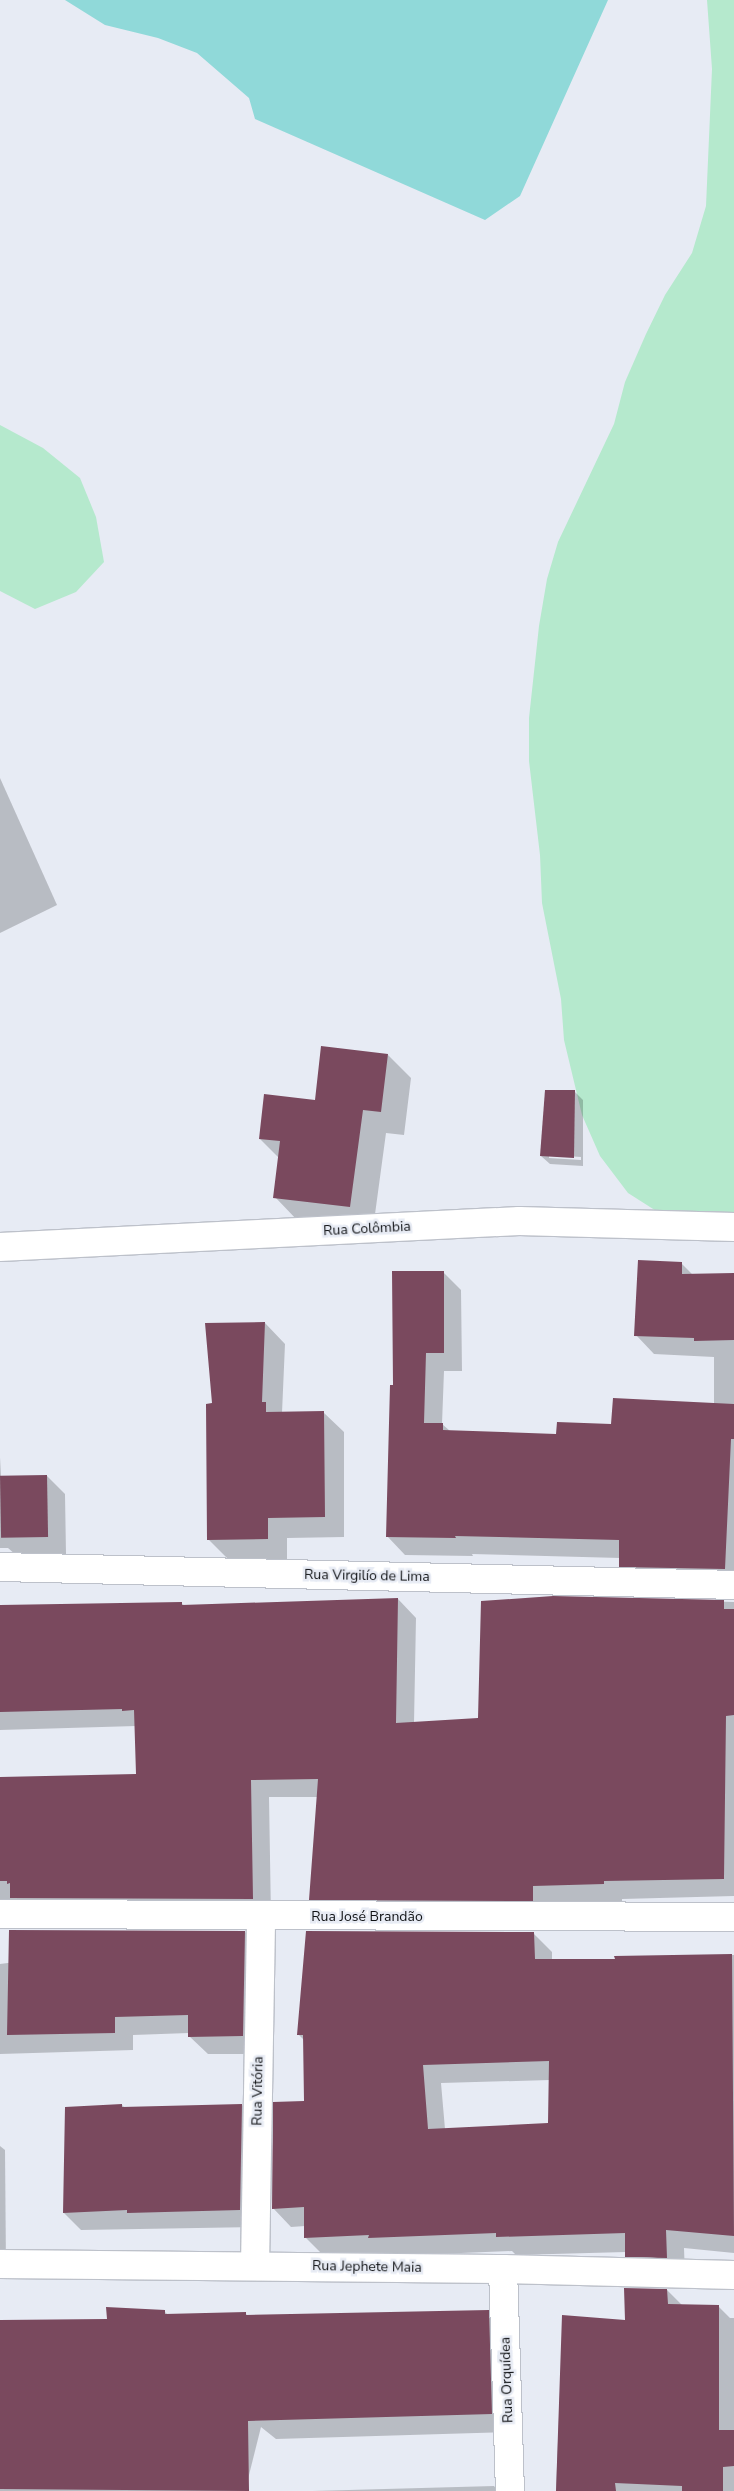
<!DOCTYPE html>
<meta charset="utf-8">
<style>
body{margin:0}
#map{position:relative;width:734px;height:2491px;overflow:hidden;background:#e7ebf4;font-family:"Nunito Sans",sans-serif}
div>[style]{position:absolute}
.green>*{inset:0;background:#b5e9cd}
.water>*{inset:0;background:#90d9d9}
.shadow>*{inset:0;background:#0003}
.building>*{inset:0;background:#7a495e;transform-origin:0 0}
.roads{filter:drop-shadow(1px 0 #bdc1ca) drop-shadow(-1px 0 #bdc1ca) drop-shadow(0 1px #bdc1ca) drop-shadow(0 -1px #bdc1ca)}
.minor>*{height:28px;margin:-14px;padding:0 14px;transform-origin:14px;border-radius:14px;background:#fff}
span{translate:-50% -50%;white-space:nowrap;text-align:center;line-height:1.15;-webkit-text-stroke:5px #e7ebf4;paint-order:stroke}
.street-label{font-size:14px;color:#101215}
</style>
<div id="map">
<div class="green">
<div style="clip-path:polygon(707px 0,734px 0,734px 1236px,661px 1214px,628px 1193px,600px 1156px,582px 1115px,564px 1040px,561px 999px,542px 903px,540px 855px,529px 761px,529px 718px,539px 626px,547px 579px,558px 542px,614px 424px,625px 382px,646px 334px,665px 295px,692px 253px,706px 206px,712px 69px)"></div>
<div style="clip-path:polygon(0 425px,43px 448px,80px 478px,96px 517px,104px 562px,76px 592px,35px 609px,0 591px)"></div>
</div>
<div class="water">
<div style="clip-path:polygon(65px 0,608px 0,520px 196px,485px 220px,255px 119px,249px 98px,197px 53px,158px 38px,105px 25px)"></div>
</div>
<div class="shadow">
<div style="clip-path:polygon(0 778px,57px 905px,0 933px)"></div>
<div style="clip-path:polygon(388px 1055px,411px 1078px,404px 1135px,386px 1133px,373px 1229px,298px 1221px,275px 1197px,279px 1158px,260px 1139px)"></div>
<div style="clip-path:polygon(evenodd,574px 1091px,583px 1100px,583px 1166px,550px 1164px,541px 1156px,574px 1091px,549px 1155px,581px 1157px,581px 1160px,549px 1158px,549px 1155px)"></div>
<div style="clip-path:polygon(682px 1264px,693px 1275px,734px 1275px,734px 1587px,639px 1584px,620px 1566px,620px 1558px,472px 1554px,473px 1556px,405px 1555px,387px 1536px,394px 1386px,443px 1272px,461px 1290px,462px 1371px,444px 1371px,442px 1424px,450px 1431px,558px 1435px,714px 1405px,714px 1357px,654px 1354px,636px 1335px)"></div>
<div style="clip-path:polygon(265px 1323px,285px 1344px,282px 1413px,323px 1412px,344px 1432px,344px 1537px,287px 1538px,287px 1559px,229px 1560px,209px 1540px,207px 1405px,214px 1405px)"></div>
<div style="clip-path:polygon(0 1457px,1px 1477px,47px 1476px,65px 1494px,66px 1554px,16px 1555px,8px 1548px,0 1548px)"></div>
<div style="clip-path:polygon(553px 1597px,734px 1602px,734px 1896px,622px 1899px,622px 1902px,550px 1904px,328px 1917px,310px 1899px,318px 1797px,269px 1797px,271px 1917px,29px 1916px,12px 1899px,0 1900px,0 1778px,137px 1775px,136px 1726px,0 1730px,0 1606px,181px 1603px,185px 1606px,398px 1599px,416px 1618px,414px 1723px,480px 1719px)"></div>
<div style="clip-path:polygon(245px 1932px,263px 1950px,261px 2054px,208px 2054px,189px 2036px,189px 2033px,133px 2035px,133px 2050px,0 2054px,0 1964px)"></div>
<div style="clip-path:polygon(evenodd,533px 1933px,552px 1952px,552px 1960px,616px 1960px,616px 1957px,734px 1955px,734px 2253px,684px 2248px,685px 2276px,645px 2275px,626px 2256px,626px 2252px,516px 2255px,512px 2251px,388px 2256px,385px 2253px,324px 2256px,305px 2237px,305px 2226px,291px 2227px,273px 2208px,305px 2102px,304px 2040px,299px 2035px,533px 1933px,550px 2080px,549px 2125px,445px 2129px,441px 2083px,550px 2080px)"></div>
<div style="clip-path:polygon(122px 2105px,125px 2108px,242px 2105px,259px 2122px,257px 2227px,81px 2230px,64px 2213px)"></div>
<div style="clip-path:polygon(0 2146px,5px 2150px,6px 2268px,0 2268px)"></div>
<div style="clip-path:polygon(667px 2290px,682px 2305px,719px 2307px,730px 2318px,734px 2318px,734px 2491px,556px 2491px,563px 2317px,626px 2322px)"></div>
<div style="clip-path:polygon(164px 2311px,168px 2315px,246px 2314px,248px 2316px,488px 2311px,507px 2330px,510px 2432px,276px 2439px,261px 2427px,245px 2491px,0 2491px,0 2321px,109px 2321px)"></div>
<div style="clip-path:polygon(494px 2486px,498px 2491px,312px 2491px)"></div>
</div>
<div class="building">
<div style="clip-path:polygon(321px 1046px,388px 1054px,381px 1112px,363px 1110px,350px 1207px,273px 1198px,280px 1141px,259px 1139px,264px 1094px,315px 1100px)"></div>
<div style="clip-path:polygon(545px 1090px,575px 1090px,574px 1158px,540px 1156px)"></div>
<div style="clip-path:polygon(638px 1260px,682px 1262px,682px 1274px,734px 1273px,734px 1340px,694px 1341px,694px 1338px,634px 1336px)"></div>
<div style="clip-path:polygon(392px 1271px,444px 1271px,444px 1353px,426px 1353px,424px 1423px,443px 1423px,443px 1430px,556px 1434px,557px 1422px,611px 1424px,613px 1398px,734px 1404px,734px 1439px,731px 1439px,725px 1569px,619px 1567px,619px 1540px,455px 1536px,456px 1538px,386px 1537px,390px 1385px,393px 1385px)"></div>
<div style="clip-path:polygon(265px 1322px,262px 1402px,266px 1402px,266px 1412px,324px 1411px,325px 1517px,268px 1518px,268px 1539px,207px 1540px,206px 1404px,212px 1403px,205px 1323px)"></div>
<div style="left:47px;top:1475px;width:62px;height:47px;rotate:89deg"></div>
<div style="clip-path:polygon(553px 1596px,724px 1600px,724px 1609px,734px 1609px,734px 1715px,726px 1716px,724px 1879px,604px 1881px,604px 1884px,533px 1886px,533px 1901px,309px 1900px,318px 1779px,251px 1780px,253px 1899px,10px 1898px,10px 1883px,7px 1884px,7px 1881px,0 1881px,0 1777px,136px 1774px,134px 1710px,122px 1711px,122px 1709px,0 1712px,0 1605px,182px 1602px,182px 1605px,398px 1598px,396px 1723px,478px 1718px,481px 1601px)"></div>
<div style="clip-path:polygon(9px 1930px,245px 1931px,243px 2036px,188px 2037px,188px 2015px,115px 2017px,115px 2033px,7px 2035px)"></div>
<div style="clip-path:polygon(evenodd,306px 1931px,534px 1932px,535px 1959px,615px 1959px,614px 1956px,732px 1954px,734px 2236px,666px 2230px,667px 2258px,625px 2257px,625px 2233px,496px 2237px,496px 2233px,368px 2238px,369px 2235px,304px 2238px,304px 2207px,272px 2209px,273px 2102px,304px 2101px,303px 2035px,297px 2035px,306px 1931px,549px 2061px,548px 2123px,428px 2129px,423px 2065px,549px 2061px)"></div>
<div style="clip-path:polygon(122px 2104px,122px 2107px,242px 2104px,240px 2210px,127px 2213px,127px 2210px,63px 2213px,65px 2107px)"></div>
<div style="clip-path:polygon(624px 2288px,667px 2289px,668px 2304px,719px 2305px,719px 2430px,734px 2430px,734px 2466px,723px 2467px,723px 2491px,682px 2491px,682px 2486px,615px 2483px,616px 2491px,556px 2491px,562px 2315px,625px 2320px)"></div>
<div style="clip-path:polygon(106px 2307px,165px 2310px,165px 2314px,246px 2312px,246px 2315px,489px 2310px,492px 2414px,248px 2421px,249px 2491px,0 2489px,0 2320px,107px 2319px)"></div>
</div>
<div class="roads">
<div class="minor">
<div style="left:0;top:1247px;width:520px;rotate:-2.87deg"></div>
<div style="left:519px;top:1221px;width:215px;rotate:1.6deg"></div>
<div style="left:0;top:1567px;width:734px;rotate:1.4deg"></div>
<div style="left:0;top:1914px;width:734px;rotate:0.23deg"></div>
<div style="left:0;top:2264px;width:503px;rotate:0.57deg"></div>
<div style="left:503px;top:2269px;width:231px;rotate:1.5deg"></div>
<div style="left:255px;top:2266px;width:350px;rotate:-89deg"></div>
<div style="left:503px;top:2269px;width:222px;rotate:88.2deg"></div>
</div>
</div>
<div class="street-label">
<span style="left:367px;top:1229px;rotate:-3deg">Rua Colômbia</span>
<span style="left:367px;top:1576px;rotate:1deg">Rua Virgilío de Lima</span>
<span style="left:367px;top:1917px">Rua José Brandão</span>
<span style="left:258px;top:2091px;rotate:-89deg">Rua Vitória</span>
<span style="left:367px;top:2267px;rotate:1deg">Rua Jephete Maia</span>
<span style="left:507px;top:2380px;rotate:-92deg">Rua Orquídea</span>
</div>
</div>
